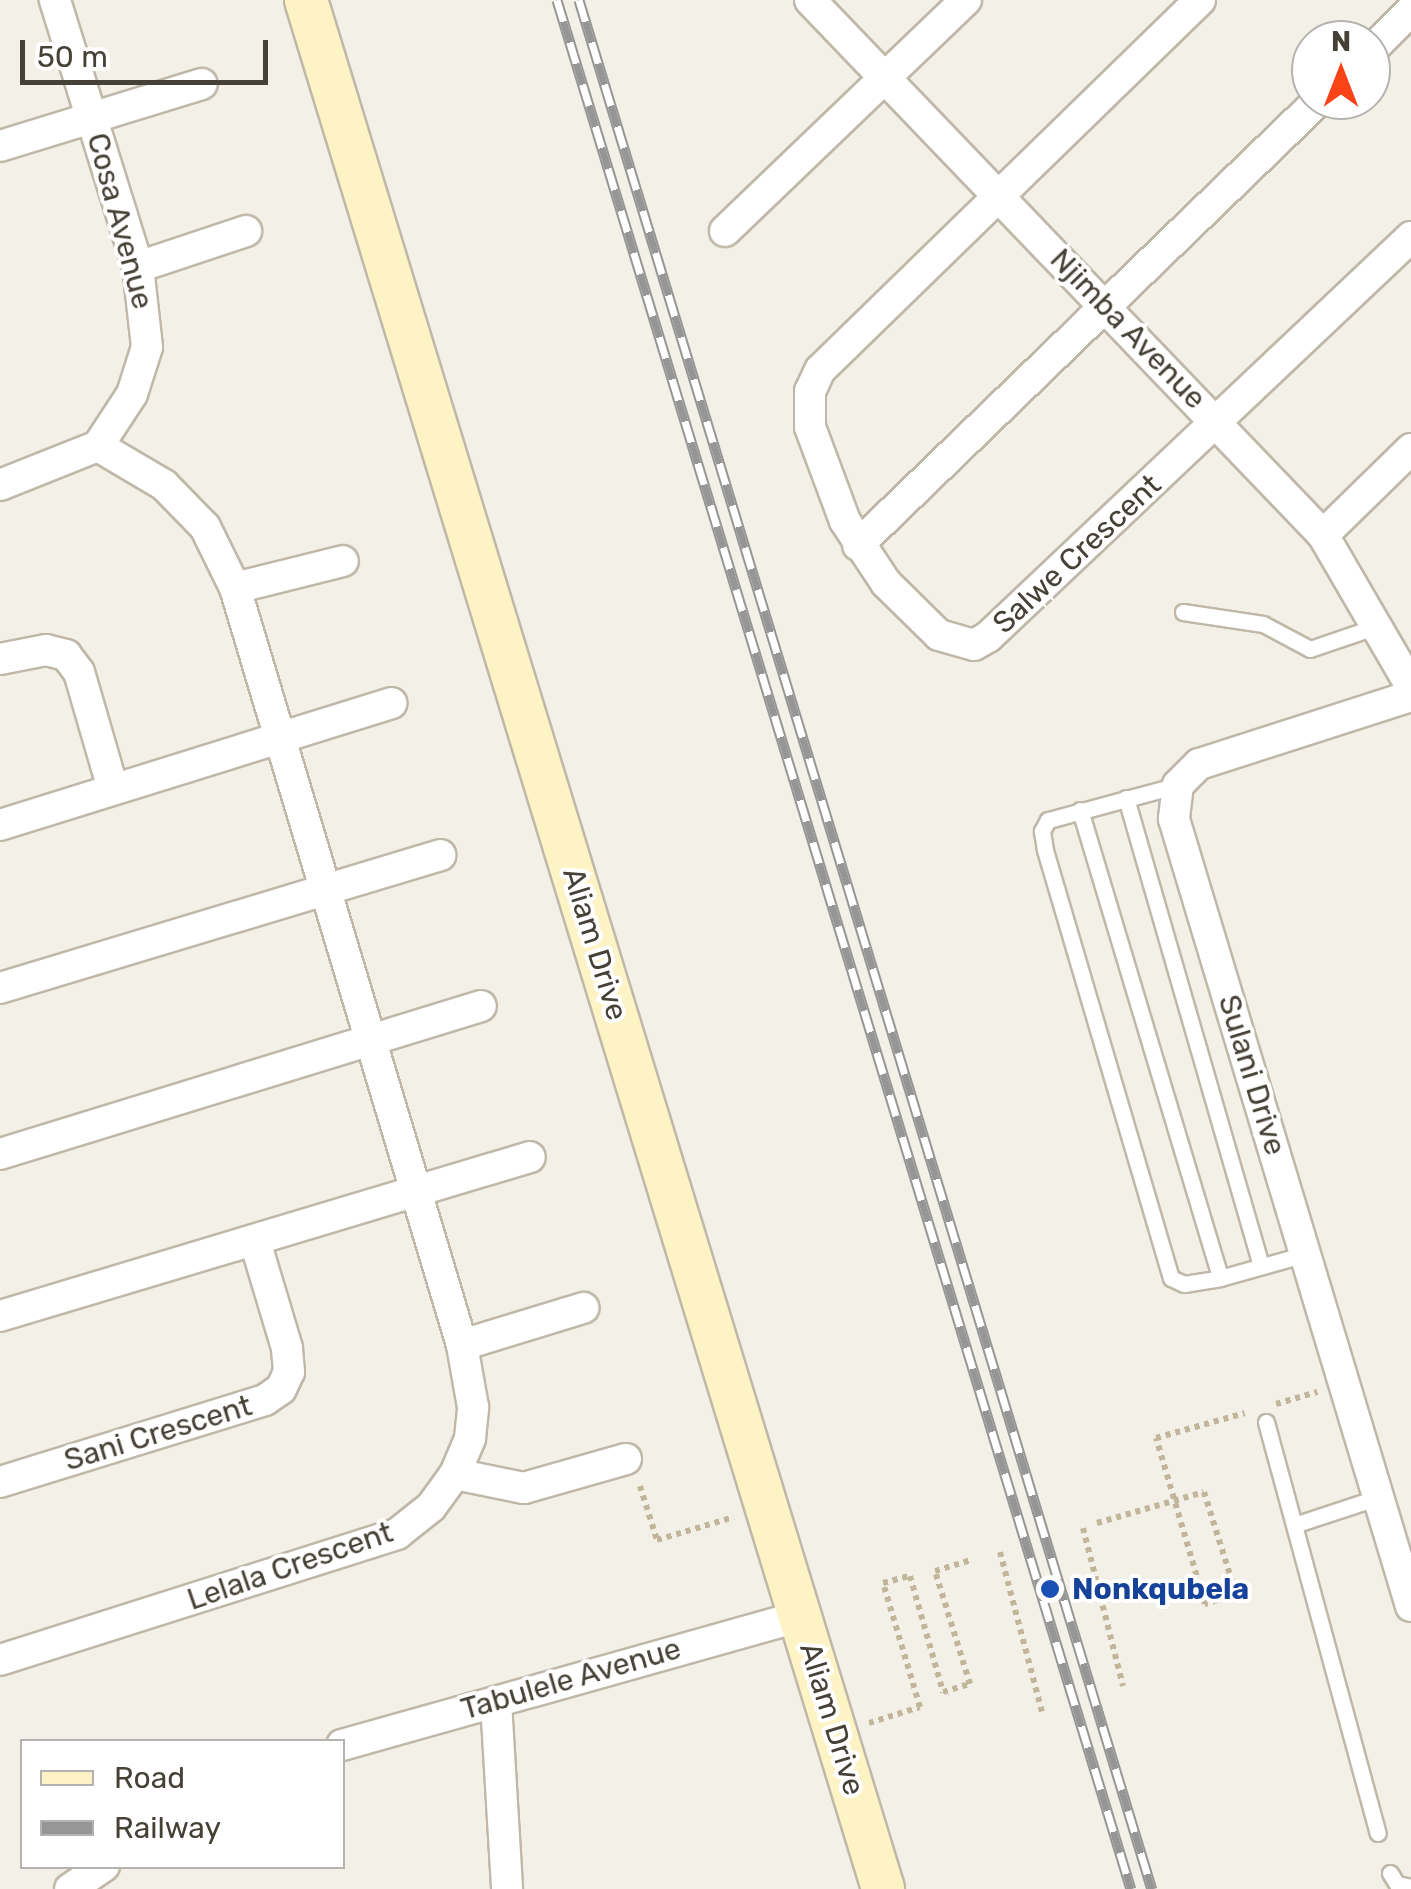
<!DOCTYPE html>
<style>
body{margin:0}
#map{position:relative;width:1411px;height:1889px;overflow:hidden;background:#f3f0e7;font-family:Rubik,sans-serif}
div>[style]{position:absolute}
.path>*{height:6px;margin-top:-3px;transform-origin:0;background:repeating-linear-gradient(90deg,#c1b59a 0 5px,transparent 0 10px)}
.roads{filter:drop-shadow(2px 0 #bfb8a9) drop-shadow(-2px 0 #bfb8a9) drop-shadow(0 2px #bfb8a9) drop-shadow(0 -2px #bfb8a9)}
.lane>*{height:15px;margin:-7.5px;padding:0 7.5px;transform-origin:7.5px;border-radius:7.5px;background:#fff}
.street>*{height:30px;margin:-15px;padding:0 15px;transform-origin:15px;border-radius:15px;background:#fff}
.secondary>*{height:42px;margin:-21px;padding:0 21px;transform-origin:21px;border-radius:21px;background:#fef3c5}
.rail>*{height:11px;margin-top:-5.5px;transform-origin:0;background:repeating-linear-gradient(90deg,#fff 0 22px,#969696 0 44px);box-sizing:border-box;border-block:2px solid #969696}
.path-bridge>*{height:6px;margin-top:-3px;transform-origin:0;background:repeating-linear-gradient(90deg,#c1b59a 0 5px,transparent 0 10px)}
.dots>*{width:28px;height:28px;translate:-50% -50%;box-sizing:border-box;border:5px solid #fff;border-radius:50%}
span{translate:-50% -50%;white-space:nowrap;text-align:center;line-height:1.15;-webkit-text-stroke:8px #fff;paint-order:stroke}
.street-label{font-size:30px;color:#464136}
.transit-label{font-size:30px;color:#164399;font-weight:700}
.left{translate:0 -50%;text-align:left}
.legend{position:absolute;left:20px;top:1739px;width:325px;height:130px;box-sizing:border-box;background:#fff;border:2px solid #b5b3af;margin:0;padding:12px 18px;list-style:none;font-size:30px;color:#464136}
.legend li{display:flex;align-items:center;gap:20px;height:50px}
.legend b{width:50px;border:2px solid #b5b3af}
.north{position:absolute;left:1291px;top:20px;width:100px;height:100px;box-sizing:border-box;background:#fff;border:2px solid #b5b3af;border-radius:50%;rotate:0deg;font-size:28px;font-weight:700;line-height:40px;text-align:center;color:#464136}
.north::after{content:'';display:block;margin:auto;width:35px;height:45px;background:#fa4417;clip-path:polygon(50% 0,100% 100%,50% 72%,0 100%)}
.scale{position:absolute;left:20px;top:40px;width:248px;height:45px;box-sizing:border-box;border:5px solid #464136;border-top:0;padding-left:12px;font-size:30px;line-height:35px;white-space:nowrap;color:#464136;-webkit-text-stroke:8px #fff;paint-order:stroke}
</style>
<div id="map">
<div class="path">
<div style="left:1276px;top:1404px;width:43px;rotate:-16.3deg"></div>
<div style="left:640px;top:1486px;width:57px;rotate:72.5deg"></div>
<div style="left:657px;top:1540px;width:80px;rotate:-16.6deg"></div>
<div style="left:1204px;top:1492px;width:107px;rotate:72.6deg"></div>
<div style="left:1236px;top:1594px;width:33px;rotate:162deg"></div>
<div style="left:1205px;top:1604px;width:173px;rotate:-106.4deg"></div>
<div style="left:1156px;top:1438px;width:92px;rotate:-15.7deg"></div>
<div style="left:1083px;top:1528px;width:163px;rotate:75.8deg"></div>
<div style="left:1000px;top:1552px;width:165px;rotate:75.3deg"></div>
<div style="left:869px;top:1723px;width:53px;rotate:-17.4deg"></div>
<div style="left:920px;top:1707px;width:129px;rotate:-106.6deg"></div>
<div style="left:883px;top:1583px;width:28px;rotate:-15deg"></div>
<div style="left:910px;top:1576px;width:121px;rotate:74.1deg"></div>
<div style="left:943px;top:1692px;width:28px;rotate:-17deg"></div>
<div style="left:970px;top:1684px;width:118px;rotate:-107.2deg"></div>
<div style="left:935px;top:1571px;width:39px;rotate:-17deg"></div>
</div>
<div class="roads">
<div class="lane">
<div style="left:1183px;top:612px;width:81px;rotate:8.5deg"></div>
<div style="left:1263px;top:624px;width:53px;rotate:28deg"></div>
<div style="left:1310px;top:649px;width:74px;rotate:-18.9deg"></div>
<div style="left:1178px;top:785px;width:135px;rotate:164.9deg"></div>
<div style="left:1048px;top:820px;width:13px;rotate:119deg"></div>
<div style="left:1042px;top:831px;width:19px;rotate:81deg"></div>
<div style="left:1045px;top:850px;width:446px;rotate:73.6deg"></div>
<div style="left:1171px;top:1278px;width:14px;rotate:25deg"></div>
<div style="left:1184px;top:1284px;width:36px;rotate:-9deg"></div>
<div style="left:1220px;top:1278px;width:89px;rotate:-15.6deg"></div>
<div style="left:1126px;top:798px;width:487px;rotate:73.9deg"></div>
<div style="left:1080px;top:810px;width:488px;rotate:73.3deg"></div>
<div style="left:1266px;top:1422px;width:426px;rotate:74.8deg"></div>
<div style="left:1297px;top:1524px;width:86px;rotate:-18.2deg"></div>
<div style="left:1390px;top:1873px;width:13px;rotate:58deg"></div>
<div style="left:1397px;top:1884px;width:14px;rotate:12deg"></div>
</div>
<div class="street">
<div style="left:810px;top:0;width:741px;rotate:46.2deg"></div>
<div style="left:1323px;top:535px;width:175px;rotate:59.8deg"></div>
<div style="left:1200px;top:0;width:530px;rotate:135.76deg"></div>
<div style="left:820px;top:370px;width:23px;rotate:115deg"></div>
<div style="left:810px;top:391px;width:36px;rotate:90deg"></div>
<div style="left:810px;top:427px;width:100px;rotate:69.6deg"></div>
<div style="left:845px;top:521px;width:74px;rotate:56.5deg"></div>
<div style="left:886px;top:583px;width:74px;rotate:44.5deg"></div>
<div style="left:939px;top:635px;width:36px;rotate:16deg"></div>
<div style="left:974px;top:645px;width:16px;rotate:-30deg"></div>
<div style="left:988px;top:637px;width:582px;rotate:-43.4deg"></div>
<div style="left:1371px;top:50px;width:56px;rotate:-44.3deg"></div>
<div style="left:0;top:146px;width:211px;rotate:-17.1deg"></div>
<div style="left:725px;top:231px;width:334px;rotate:-43.8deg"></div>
<div style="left:138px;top:267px;width:114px;rotate:-18.4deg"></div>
<div style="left:0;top:485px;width:105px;rotate:-21.7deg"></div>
<div style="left:98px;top:446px;width:62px;rotate:-56.8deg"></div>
<div style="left:132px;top:394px;width:49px;rotate:-72.3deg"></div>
<div style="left:147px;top:347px;width:81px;rotate:-96.4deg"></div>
<div style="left:138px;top:267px;width:280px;rotate:-107.3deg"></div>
<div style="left:1323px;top:535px;width:123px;rotate:-44.3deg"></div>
<div style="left:858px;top:545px;width:641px;rotate:-43.99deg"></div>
<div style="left:235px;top:588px;width:111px;rotate:-14deg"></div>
<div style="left:0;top:659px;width:47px;rotate:-11.1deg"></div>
<div style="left:46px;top:650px;width:21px;rotate:14deg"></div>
<div style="left:66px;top:655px;width:21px;rotate:53deg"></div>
<div style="left:79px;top:672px;width:122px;rotate:73.8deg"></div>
<div style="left:1411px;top:696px;width:223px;rotate:162.2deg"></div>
<div style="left:1199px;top:764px;width:30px;rotate:135deg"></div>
<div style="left:1178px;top:785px;width:34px;rotate:97deg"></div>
<div style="left:1174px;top:819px;width:822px;rotate:73.24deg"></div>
<div style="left:0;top:825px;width:410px;rotate:-17.3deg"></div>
<div style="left:0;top:988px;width:460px;rotate:-16.8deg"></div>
<div style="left:0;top:1154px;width:503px;rotate:-17.1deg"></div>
<div style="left:0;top:1316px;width:553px;rotate:-16.7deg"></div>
<div style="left:462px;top:1345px;width:127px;rotate:-17deg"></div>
<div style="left:455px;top:1474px;width:70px;rotate:11.5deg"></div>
<div style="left:524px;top:1488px;width:106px;rotate:-15.9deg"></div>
<div style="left:0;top:1482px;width:277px;rotate:-17.2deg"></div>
<div style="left:265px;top:1400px;width:19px;rotate:-35deg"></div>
<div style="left:281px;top:1389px;width:19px;rotate:-65deg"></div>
<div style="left:289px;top:1372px;width:24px;rotate:-95deg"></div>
<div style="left:287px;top:1348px;width:112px;rotate:-106.7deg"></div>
<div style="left:0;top:1660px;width:417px;rotate:-17.6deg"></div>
<div style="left:397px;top:1534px;width:43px;rotate:-38.5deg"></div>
<div style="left:431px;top:1507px;width:41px;rotate:-54deg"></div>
<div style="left:455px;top:1474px;width:39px;rotate:-67deg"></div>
<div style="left:470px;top:1438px;width:31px;rotate:-84deg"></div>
<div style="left:473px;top:1407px;width:63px;rotate:-100.1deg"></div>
<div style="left:462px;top:1345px;width:790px;rotate:-106.69deg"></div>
<div style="left:235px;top:588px;width:68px;rotate:-116.2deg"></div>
<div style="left:205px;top:527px;width:59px;rotate:-134.3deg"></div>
<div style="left:164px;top:485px;width:77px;rotate:-149.4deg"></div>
<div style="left:496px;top:1702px;width:187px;rotate:86.6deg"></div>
<div style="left:342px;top:1745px;width:476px;rotate:-15.7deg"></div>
<div style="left:70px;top:1889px;width:41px;rotate:-34.1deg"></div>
</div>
<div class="secondary">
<div style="left:306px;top:0;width:1975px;rotate:73.01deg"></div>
</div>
</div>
<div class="rail">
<div style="left:557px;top:0;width:1974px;rotate:73.1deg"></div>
<div style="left:579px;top:0;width:1974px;rotate:73.13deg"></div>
</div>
<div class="path-bridge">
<div style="left:1097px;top:1523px;width:111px;rotate:-16.2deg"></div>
</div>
<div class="dots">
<div style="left:1050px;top:1589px;background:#1a4fb4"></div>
</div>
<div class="street-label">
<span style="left:120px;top:221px;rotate:75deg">Cosa Avenue</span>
<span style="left:1128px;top:329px;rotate:46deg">Njimba Avenue</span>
<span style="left:1077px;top:554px;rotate:-43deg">Salwe Crescent</span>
<span style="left:595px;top:944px;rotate:73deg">Aliam Drive</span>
<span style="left:1252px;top:1075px;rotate:73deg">Sulani Drive</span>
<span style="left:158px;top:1433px;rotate:-17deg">Sani Crescent</span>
<span style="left:290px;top:1566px;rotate:-19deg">Lelala Crescent</span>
<span style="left:571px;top:1679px;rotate:-16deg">Tabulele Avenue</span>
<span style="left:832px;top:1719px;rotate:73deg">Aliam Drive</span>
</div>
<div class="transit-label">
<span class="left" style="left:1072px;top:1589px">Nonkqubela</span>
</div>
<ul class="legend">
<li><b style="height:12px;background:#fef3c5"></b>Road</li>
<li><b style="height:12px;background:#969696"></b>Railway</li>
</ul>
<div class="north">N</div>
<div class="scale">50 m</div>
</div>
